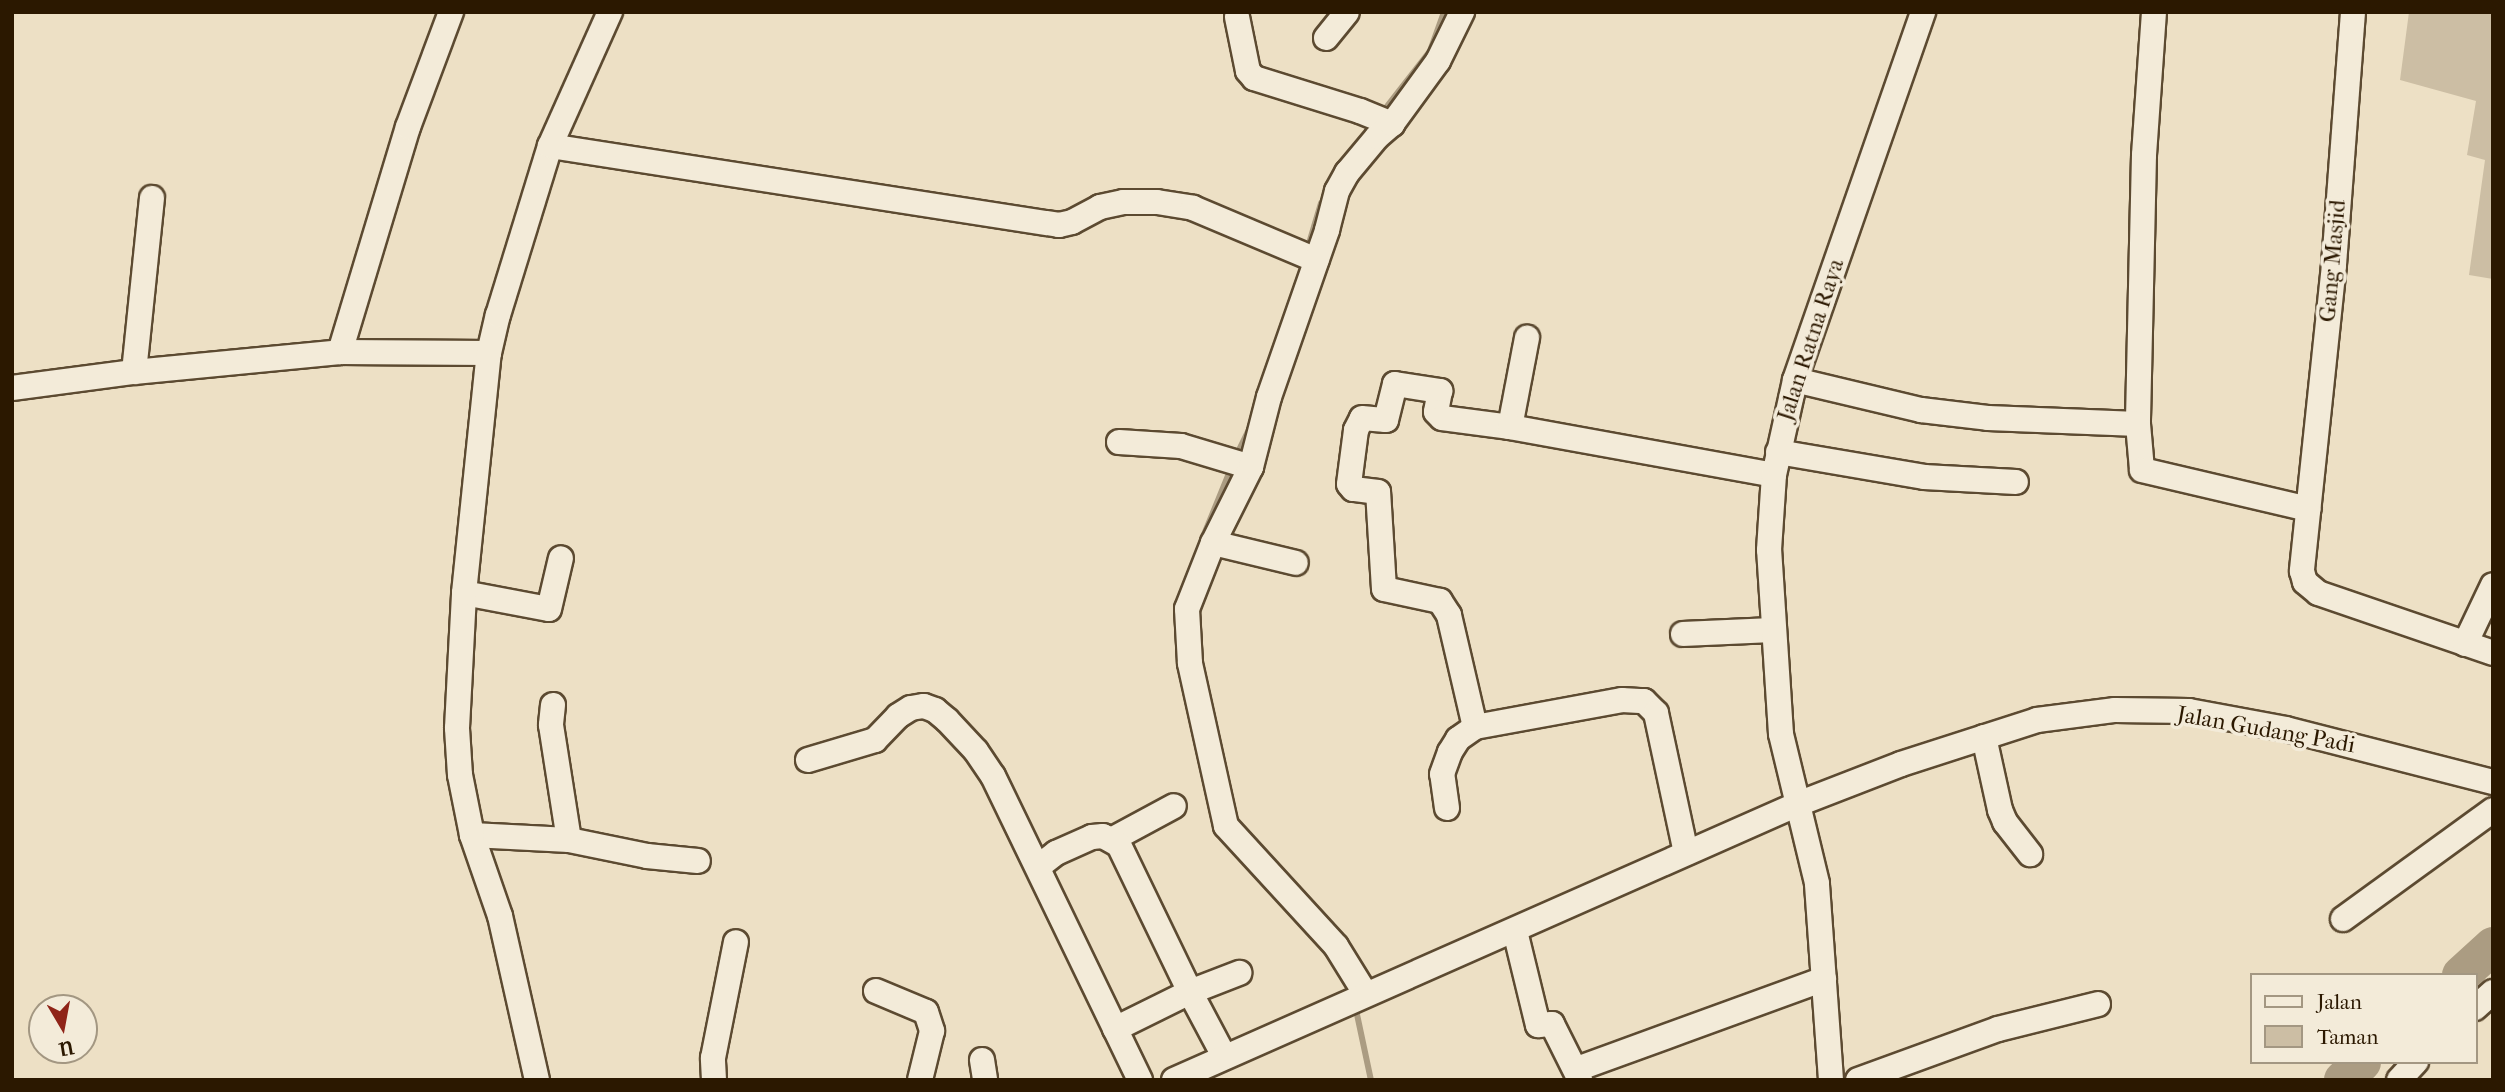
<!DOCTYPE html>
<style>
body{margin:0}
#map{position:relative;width:2505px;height:1092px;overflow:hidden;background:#ede0c5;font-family:"IM FELL French Canon",serif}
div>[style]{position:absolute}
.green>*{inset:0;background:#ccbea4}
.stream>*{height:6px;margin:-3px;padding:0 3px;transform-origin:3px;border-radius:3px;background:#ab9c82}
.river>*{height:38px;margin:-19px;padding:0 19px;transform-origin:19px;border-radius:19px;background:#ab9c82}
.roads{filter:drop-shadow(2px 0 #5c4a31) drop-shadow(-2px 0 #5c4a31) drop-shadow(0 2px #5c4a31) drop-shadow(0 -2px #5c4a31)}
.minor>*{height:24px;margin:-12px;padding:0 12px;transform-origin:12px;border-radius:12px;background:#f3ebd9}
span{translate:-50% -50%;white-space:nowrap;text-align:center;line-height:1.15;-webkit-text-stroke:7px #f3ebd9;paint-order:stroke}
.street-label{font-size:23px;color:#2b1800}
.frame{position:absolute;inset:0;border:14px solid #2b1800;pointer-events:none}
.legend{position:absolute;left:2250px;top:973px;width:228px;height:91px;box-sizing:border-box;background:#f3ebd9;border:2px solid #a39782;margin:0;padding:9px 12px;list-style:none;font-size:21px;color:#2b1800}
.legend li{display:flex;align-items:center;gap:14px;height:35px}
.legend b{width:35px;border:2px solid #a39782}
.north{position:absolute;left:28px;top:994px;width:70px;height:70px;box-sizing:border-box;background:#f3ebd9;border:2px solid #a39782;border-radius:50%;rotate:170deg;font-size:19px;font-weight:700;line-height:28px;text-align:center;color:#2b1800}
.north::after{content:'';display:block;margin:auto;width:24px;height:32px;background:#8f2418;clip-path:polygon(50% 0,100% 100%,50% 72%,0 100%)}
</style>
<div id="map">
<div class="green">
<div style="clip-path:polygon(2409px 12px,2493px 12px,2493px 279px,2469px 275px,2485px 160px,2467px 155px,2476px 101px,2400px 80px)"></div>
</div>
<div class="stream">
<div style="left:1381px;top:114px;width:80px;rotate:-52.1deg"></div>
<div style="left:1430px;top:51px;width:41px;rotate:-70.3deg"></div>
<div style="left:1307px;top:250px;width:49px;rotate:-73.4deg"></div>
<div style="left:1236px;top:456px;width:32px;rotate:-64deg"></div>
<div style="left:1203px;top:537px;width:77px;rotate:-67.8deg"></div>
<div style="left:1355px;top:1005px;width:77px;rotate:78deg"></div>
</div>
<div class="river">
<div style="left:2461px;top:975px;width:43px;rotate:-42.2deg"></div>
<div style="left:2343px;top:1080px;width:26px;rotate:-43deg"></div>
</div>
<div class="roads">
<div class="minor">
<div style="left:2154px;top:12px;width:143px;rotate:94deg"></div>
<div style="left:2144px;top:155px;width:269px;rotate:91.3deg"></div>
<div style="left:2138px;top:424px;width:46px;rotate:85deg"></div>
<div style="left:2142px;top:470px;width:171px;rotate:13.2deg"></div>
<div style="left:2353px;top:12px;width:254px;rotate:94.3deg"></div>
<div style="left:2334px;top:265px;width:308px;rotate:96deg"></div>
<div style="left:2302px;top:571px;width:11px;rotate:75deg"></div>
<div style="left:2305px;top:582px;width:17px;rotate:40deg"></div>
<div style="left:2318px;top:593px;width:185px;rotate:18.9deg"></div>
<div style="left:1237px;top:17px;width:55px;rotate:78.5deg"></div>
<div style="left:1248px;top:71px;width:9px;rotate:49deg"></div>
<div style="left:1254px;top:78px;width:111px;rotate:17.3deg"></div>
<div style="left:1360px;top:111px;width:35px;rotate:22deg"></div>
<div style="left:1326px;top:38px;width:33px;rotate:-51deg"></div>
<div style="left:550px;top:146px;width:515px;rotate:8.82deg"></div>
<div style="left:1059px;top:225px;width:13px;rotate:-13deg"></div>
<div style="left:1072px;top:222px;width:32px;rotate:-28deg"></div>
<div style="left:1100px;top:207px;width:24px;rotate:-12deg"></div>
<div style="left:1123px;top:202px;width:34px"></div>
<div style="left:1157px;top:202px;width:36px;rotate:9deg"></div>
<div style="left:1193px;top:208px;width:134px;rotate:22.9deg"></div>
<div style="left:340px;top:352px;width:235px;rotate:-73.2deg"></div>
<div style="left:408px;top:127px;width:123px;rotate:-69.5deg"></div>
<div style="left:134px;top:372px;width:175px;rotate:-84.1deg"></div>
<div style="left:1795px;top:380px;width:130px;rotate:13.4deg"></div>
<div style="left:1921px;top:410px;width:67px;rotate:6.8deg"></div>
<div style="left:1988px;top:418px;width:150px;rotate:2.3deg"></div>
<div style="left:12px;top:388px;width:123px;rotate:-7.5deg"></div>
<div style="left:134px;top:372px;width:207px;rotate:-5.5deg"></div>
<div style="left:340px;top:352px;width:149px;rotate:0.4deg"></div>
<div style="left:1510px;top:427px;width:91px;rotate:-79.2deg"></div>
<div style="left:1119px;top:442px;width:62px;rotate:3.7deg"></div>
<div style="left:1181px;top:446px;width:73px;rotate:16.7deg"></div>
<div style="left:1778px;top:452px;width:148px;rotate:9.7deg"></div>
<div style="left:1924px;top:477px;width:92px;rotate:3.1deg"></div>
<div style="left:1213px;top:543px;width:85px;rotate:13.5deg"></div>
<div style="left:464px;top:593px;width:86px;rotate:10.7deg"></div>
<div style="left:549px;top:609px;width:52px;rotate:-76.8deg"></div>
<div style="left:1683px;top:634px;width:89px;rotate:-2.6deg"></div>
<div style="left:2465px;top:644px;width:65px;rotate:-64.6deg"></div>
<div style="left:553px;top:705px;width:20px;rotate:96deg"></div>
<div style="left:551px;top:725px;width:116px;rotate:81.1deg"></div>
<div style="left:1475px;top:727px;width:115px;rotate:-103.1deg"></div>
<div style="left:1449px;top:615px;width:17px;rotate:-123deg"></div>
<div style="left:1440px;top:601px;width:57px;rotate:-167.9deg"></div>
<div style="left:1384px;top:589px;width:97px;rotate:-93.5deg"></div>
<div style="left:1378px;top:492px;width:25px;rotate:-173deg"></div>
<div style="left:1353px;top:489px;width:6px;rotate:-129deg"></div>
<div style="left:1349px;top:484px;width:54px;rotate:-82.6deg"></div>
<div style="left:1356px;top:430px;width:13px;rotate:-63deg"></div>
<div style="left:1362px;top:418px;width:24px;rotate:5deg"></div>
<div style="left:1386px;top:420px;width:37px;rotate:-76deg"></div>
<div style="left:1395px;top:384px;width:46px;rotate:8.8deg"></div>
<div style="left:1440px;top:391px;width:21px;rotate:101deg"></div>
<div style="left:1436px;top:412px;width:8px;rotate:45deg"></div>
<div style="left:1442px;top:418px;width:69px;rotate:7.5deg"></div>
<div style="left:1510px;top:427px;width:268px;rotate:10.3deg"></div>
<div style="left:1984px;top:737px;width:75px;rotate:77.6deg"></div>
<div style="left:2000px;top:810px;width:13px;rotate:67deg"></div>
<div style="left:2005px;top:822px;width:41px;rotate:52deg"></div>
<div style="left:808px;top:760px;width:70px;rotate:-16.6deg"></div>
<div style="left:875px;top:740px;width:33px;rotate:-46deg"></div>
<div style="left:898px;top:716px;width:15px;rotate:-32deg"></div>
<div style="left:911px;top:708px;width:13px;rotate:-9deg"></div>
<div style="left:924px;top:706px;width:12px;rotate:20deg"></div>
<div style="left:935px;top:710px;width:16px;rotate:40deg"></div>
<div style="left:947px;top:720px;width:42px;rotate:46.9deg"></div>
<div style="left:976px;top:751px;width:30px;rotate:56deg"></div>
<div style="left:993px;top:776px;width:338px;rotate:64.2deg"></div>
<div style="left:1447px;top:808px;width:34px;rotate:-98deg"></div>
<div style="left:1442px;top:774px;width:23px;rotate:-70deg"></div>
<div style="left:1450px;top:752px;width:15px;rotate:-58deg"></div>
<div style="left:1458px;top:739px;width:21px;rotate:-35deg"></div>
<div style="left:1475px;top:727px;width:149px;rotate:-10.4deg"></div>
<div style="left:1622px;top:700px;width:22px;rotate:3deg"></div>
<div style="left:1644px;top:701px;width:17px;rotate:45deg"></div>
<div style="left:1656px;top:713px;width:143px;rotate:77.9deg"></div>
<div style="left:472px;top:835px;width:97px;rotate:3deg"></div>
<div style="left:569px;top:840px;width:80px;rotate:11.6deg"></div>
<div style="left:647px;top:856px;width:51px;rotate:5.6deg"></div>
<div style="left:1113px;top:839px;width:69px;rotate:-28.4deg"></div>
<div style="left:1038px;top:867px;width:23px;rotate:-38deg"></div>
<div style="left:1056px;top:853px;width:39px;rotate:-24deg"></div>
<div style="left:1092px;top:837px;width:11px;rotate:-5deg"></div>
<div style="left:1103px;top:836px;width:18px;rotate:29deg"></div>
<div style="left:1119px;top:845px;width:163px;rotate:64.2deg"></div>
<div style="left:1190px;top:992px;width:72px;rotate:62deg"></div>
<div style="left:2343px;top:919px;width:185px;rotate:-36deg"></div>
<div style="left:1515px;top:931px;width:97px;rotate:76.3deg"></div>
<div style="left:1538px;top:1025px;width:14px;rotate:-4deg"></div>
<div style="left:1552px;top:1024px;width:63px;rotate:63.4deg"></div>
<div style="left:876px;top:991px;width:54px;rotate:22.8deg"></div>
<div style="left:926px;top:1012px;width:20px;rotate:72deg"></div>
<div style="left:932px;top:1031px;width:50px;rotate:103.8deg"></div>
<div style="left:1365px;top:993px;width:55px;rotate:-121.7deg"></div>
<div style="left:1336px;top:946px;width:163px;rotate:-132.5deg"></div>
<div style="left:1226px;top:826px;width:167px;rotate:-102.5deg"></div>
<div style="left:1190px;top:663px;width:54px;rotate:-93.2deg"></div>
<div style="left:1187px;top:609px;width:71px;rotate:-68.5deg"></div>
<div style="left:1213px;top:543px;width:85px;rotate:-63.4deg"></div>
<div style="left:1251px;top:467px;width:72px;rotate:-75.6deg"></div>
<div style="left:1269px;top:397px;width:177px;rotate:-70.8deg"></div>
<div style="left:1327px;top:230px;width:40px;rotate:-75.6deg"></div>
<div style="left:1337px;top:191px;width:21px;rotate:-61deg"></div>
<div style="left:1347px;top:173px;width:47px;rotate:-50.2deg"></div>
<div style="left:1377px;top:137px;width:20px;rotate:-41deg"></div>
<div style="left:1392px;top:124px;width:78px;rotate:-53.9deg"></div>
<div style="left:1438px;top:61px;width:55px;rotate:-63.9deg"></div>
<div style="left:2475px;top:1008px;width:24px;rotate:-42deg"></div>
<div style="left:1115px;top:1029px;width:84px;rotate:-26.3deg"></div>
<div style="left:1190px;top:992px;width:53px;rotate:-21.2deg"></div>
<div style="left:982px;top:1060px;width:20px;rotate:81deg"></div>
<div style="left:1577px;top:1069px;width:263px;rotate:-20deg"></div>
<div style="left:537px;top:1080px;width:168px;rotate:-102.7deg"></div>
<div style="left:500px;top:916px;width:86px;rotate:-109.1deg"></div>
<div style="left:472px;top:835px;width:61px;rotate:-101.3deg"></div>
<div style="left:460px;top:775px;width:47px;rotate:-93.7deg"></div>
<div style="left:457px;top:728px;width:135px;rotate:-87deg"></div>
<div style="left:464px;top:593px;width:241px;rotate:-84.1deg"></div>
<div style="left:489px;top:353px;width:39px;rotate:-77deg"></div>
<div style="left:498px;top:315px;width:177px;rotate:-72.9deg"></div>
<div style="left:550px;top:146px;width:147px;rotate:-65.9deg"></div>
<div style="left:714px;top:1080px;width:22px;rotate:-93deg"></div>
<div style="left:713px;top:1058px;width:118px;rotate:-78.8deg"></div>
<div style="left:1174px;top:1080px;width:682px;rotate:-23.86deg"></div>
<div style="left:1798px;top:804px;width:110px;rotate:-21.2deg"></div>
<div style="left:1901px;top:764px;width:143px;rotate:-17.9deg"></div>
<div style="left:2037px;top:720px;width:79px;rotate:-7.3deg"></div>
<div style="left:2115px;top:710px;width:74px;rotate:0.8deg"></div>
<div style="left:2189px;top:711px;width:99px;rotate:10.5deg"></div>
<div style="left:2286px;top:729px;width:214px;rotate:14.4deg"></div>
<div style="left:1831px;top:1080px;width:197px;rotate:-94.1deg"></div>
<div style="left:1817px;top:883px;width:153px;rotate:-103.6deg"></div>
<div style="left:1781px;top:734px;width:184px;rotate:-93.7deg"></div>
<div style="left:1769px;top:550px;width:75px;rotate:-86.2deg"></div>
<div style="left:1774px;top:475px;width:97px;rotate:-77.5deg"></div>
<div style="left:1795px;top:380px;width:390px;rotate:-70.8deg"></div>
<div style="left:1858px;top:1080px;width:149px;rotate:-20deg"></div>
<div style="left:1998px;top:1029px;width:103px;rotate:-14deg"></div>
<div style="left:2399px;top:1080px;width:25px;rotate:-47deg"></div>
</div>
</div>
<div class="street-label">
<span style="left:2333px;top:261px;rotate:-85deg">Gang Masjid</span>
<span style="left:1811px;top:340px;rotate:-72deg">Jalan Ratna Raya</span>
<span style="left:2266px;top:730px;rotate:10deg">Jalan Gudang Padi</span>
</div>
<div class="frame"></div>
<ul class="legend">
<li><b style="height:9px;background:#f3ebd9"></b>Jalan</li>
<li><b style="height:19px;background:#ccbea4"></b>Taman</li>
</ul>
<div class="north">U</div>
</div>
